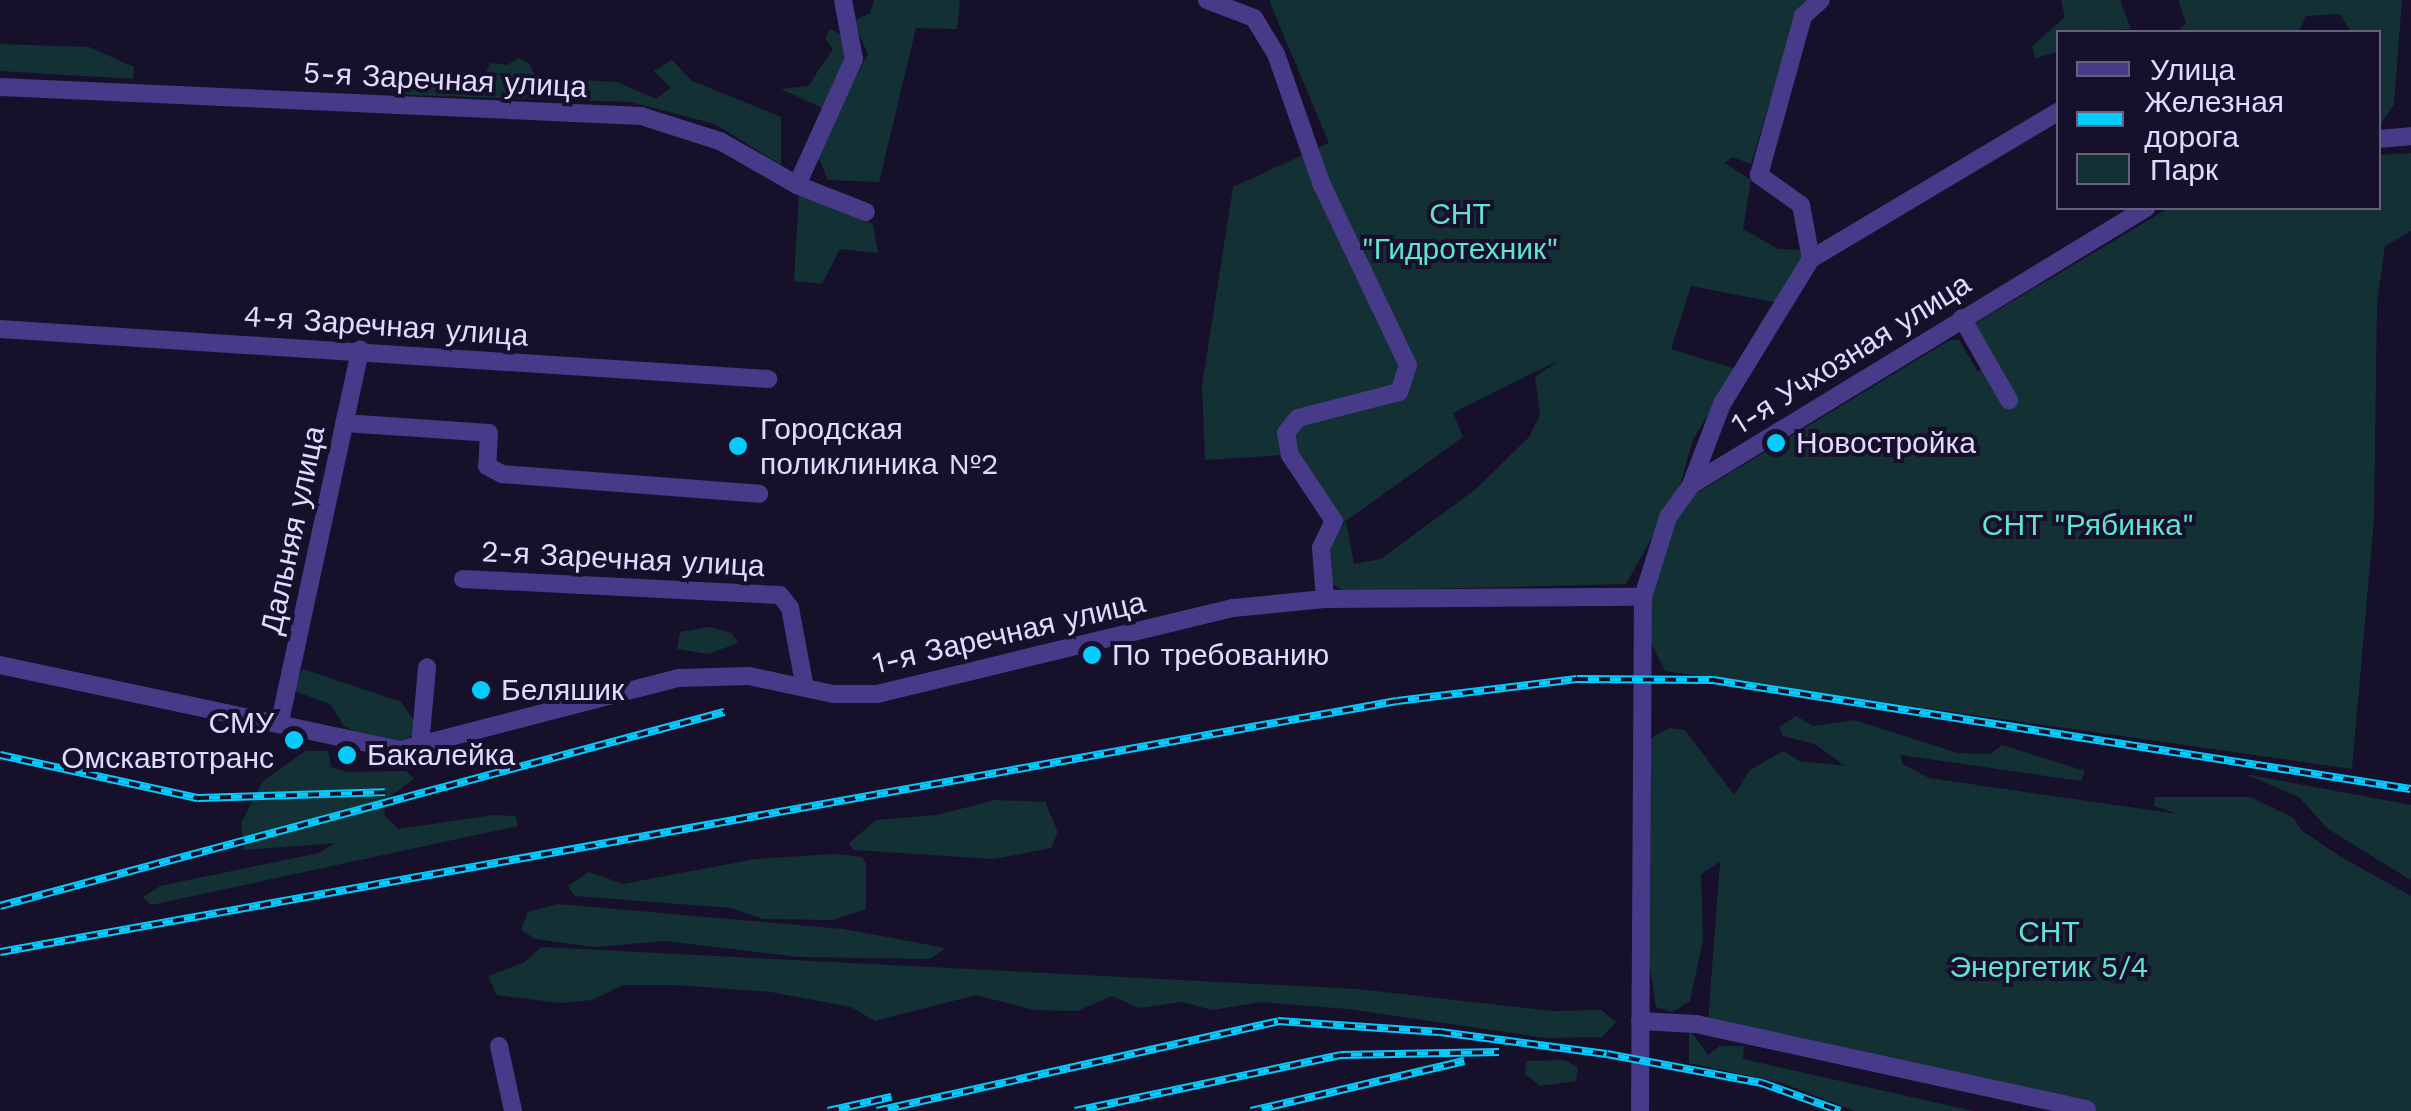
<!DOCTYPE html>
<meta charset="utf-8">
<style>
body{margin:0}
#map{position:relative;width:2411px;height:1111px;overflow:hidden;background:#17102a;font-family:"Work Sans",sans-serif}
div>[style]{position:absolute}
.green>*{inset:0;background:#133134}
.minor>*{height:18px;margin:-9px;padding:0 9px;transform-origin:9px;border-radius:9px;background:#463a89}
.rail>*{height:8px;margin-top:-4px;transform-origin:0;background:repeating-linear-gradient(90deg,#17102a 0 11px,#05cbff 0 22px);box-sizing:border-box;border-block:2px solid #05cbff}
.dots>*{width:28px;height:28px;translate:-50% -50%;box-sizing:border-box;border:5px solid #17102a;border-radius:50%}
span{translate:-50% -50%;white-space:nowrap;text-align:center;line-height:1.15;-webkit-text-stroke:8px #17102a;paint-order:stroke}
.street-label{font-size:30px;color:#e1d9ff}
.park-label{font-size:30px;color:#61e3d0}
.poi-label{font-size:30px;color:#e1d9ff}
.left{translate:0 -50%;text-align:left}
.right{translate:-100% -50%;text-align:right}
.legend{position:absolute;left:2056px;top:30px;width:325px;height:180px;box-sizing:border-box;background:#17102a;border:2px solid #68607f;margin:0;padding:12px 18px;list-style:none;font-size:30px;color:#e1d9ff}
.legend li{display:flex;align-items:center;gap:20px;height:50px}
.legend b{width:50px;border:2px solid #68607f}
</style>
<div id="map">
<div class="green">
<div style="clip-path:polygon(875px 0,960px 0,957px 29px,916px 28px,879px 182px,828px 180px,819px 159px,827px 130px,868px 54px,853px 21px,869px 14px)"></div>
<div style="clip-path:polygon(1269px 0,1807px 0,1795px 18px,1751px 164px,1732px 157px,1725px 163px,1751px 180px,1743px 229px,1778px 249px,1804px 250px,1806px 259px,1774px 302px,1691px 286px,1671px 349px,1736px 369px,1693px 439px,1679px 489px,1626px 584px,1344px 591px,1332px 584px,1327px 557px,1332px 536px,1346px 522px,1354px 564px,1381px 559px,1476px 489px,1529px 437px,1540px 415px,1535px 377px,1561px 359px,1453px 413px,1463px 437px,1333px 530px,1282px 455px,1205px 460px,1202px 386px,1233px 187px,1329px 143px)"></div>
<div style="clip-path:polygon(2061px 0,2120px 0,2131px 29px,2058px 32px,2058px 52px,2035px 58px,2032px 46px,2065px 17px)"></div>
<div style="clip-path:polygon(2178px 0,2402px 0,2394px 104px,2379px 127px,2378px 32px,2351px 32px,2340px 14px,2306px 16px,2298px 32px,2177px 32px,2186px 23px)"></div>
<div style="clip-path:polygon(830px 29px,842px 35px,846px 66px,822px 108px,781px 89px,808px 86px,833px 49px,825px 38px)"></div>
<div style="clip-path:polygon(0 44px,89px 47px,134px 67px,133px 79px,0 71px)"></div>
<div style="clip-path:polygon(518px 58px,529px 63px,536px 78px,617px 82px,656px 99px,671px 88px,654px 71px,672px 60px,692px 81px,781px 117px,781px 165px,715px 124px,631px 102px,409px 95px,375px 87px,380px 75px,485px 74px,491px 63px,508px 65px)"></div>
<div style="clip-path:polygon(2411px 153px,2411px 231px,2385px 246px,2377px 303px,2374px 519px,2352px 769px,1665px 671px,1649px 639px,1651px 581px,1667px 530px,1687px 499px,1950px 340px,1959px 340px,1978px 372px,1996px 360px,1974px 324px,2169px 208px,2378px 208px,2379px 155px)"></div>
<div style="clip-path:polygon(799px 194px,859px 214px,873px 225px,878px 253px,840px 249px,822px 284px,794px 281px)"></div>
<div style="clip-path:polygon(709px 627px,732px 633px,738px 643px,708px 654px,677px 649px,680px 632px)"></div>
<div style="clip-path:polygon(303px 669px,401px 702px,416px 723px,412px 736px,395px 742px,371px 739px,344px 726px,330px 704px,297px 692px,293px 685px)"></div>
<div style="clip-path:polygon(1796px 716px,1813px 726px,1854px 720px,1958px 753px,1990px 754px,2002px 745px,2085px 771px,2081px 781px,1901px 755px,1902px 764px,1929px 778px,2178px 814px,2154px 806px,2155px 797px,2250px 797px,2294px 818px,2301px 830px,2341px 857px,2411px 896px,2411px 1111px,2081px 1111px,1707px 1036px,1720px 862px,1701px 874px,1703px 940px,1690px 1001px,1672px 1012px,1656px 1007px,1650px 967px,1651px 738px,1670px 728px,1685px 730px,1734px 795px,1750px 770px,1783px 751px,1799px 761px,1845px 766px,1815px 744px,1783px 736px,1779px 727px)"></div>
<div style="clip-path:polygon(305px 751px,328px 751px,331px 767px,347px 772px,406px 771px,414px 779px,386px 799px,384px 815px,398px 829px,493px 815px,516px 816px,518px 826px,151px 905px,143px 897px,160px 886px,319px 853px,335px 843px,244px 850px,241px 823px,263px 781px)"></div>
<div style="clip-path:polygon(2245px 774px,2411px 805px,2411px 880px,2328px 829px,2299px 797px)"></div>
<div style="clip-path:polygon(995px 800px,1045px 802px,1058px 832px,1051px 848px,993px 859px,854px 850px,849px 843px,876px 820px,937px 815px)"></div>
<div style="clip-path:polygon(835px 854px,862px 857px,866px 864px,866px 909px,833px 920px,763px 919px,731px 908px,575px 896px,568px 886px,589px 872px,623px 884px,755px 859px)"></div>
<div style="clip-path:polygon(558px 904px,843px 929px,946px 948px,930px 959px,799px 957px,665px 941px,594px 947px,536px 939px,521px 930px,528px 912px)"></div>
<div style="clip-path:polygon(541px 947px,1357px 989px,1553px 1011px,1601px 1010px,1616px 1022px,1602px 1037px,1546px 1038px,1348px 1009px,1262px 1002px,1212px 1010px,1182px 1002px,1139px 1008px,1112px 996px,1077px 1011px,1034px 1010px,976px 995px,875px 1021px,851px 1007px,771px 992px,676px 985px,623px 985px,592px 1000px,560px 1003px,497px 995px,488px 976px,525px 962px)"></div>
<div style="clip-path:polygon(1689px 1029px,1708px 1055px,1720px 1046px,1744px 1046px,1743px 1059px,1973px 1111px,1855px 1111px,1782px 1083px,1689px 1063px)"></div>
<div style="clip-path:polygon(1565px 1060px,1578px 1068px,1576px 1081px,1540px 1086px,1525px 1074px,1526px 1061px)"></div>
</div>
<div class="minor">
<div style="left:1207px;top:0;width:50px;rotate:21deg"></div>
<div style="left:1254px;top:18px;width:42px;rotate:58.6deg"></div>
<div style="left:1276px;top:54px;width:139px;rotate:70.7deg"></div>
<div style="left:1322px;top:185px;width:199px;rotate:64.5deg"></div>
<div style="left:1408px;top:365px;width:28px;rotate:108deg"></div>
<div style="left:1399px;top:392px;width:104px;rotate:165.6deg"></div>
<div style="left:1298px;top:418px;width:19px;rotate:129deg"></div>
<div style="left:1286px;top:433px;width:22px;rotate:80deg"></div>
<div style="left:1290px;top:455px;width:79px;rotate:56.3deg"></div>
<div style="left:1334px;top:521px;width:30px;rotate:116deg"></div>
<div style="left:1321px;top:548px;width:51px;rotate:85.5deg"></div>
<div style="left:0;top:87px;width:642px;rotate:2.59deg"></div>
<div style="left:641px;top:116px;width:83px;rotate:17.6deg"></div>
<div style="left:720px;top:141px;width:89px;rotate:29.7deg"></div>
<div style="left:797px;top:185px;width:74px;rotate:21.4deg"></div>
<div style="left:2378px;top:139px;width:33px;rotate:-5deg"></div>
<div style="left:797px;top:185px;width:138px;rotate:-65.7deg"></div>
<div style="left:854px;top:59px;width:60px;rotate:-100.6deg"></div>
<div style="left:1811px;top:259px;width:55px;rotate:-100.5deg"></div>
<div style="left:1801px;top:205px;width:52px;rotate:-144.5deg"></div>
<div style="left:1759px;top:175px;width:165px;rotate:-74.5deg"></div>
<div style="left:1803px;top:16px;width:24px;rotate:-42deg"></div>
<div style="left:1962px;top:318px;width:95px;rotate:60.2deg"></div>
<div style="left:0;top:329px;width:770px;rotate:3.72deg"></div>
<div style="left:344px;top:423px;width:145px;rotate:3.9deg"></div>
<div style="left:489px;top:433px;width:33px;rotate:93deg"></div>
<div style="left:487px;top:466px;width:17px;rotate:28deg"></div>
<div style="left:502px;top:474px;width:258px;rotate:4.4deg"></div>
<div style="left:1691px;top:485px;width:87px;rotate:-69.1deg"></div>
<div style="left:1722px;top:404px;width:170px;rotate:-58.5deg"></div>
<div style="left:1811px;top:259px;width:287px;rotate:-30.8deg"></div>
<div style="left:463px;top:579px;width:317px;rotate:2.9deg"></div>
<div style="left:780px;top:595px;width:16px;rotate:52deg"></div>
<div style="left:790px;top:608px;width:81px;rotate:79.4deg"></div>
<div style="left:0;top:665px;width:409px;rotate:12deg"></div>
<div style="left:400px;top:750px;width:288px;rotate:-14.5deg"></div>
<div style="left:679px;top:678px;width:70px;rotate:-1.6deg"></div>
<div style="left:749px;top:676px;width:86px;rotate:12.1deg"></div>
<div style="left:833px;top:694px;width:44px"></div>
<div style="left:877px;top:694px;width:366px;rotate:-13.6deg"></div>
<div style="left:1233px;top:608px;width:92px;rotate:-5.6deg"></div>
<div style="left:1325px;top:599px;width:318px;rotate:-0.4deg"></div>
<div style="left:280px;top:721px;width:380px;rotate:-77.8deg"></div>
<div style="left:420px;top:746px;width:79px;rotate:-84.9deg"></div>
<div style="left:1640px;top:1021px;width:56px;rotate:3.1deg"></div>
<div style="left:1696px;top:1024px;width:400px;rotate:12.3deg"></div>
<div style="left:499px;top:1046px;width:66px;rotate:77.8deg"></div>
<div style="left:1640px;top:1111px;width:514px;rotate:-89.67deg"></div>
<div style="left:1643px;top:597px;width:84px;rotate:-72.6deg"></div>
<div style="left:1668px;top:517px;width:39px;rotate:-54deg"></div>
<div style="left:1691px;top:485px;width:533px;rotate:-31.33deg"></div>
</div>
<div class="rail">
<div style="left:0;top:755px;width:203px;rotate:12.3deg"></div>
<div style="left:198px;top:798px;width:187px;rotate:-1.8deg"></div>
<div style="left:0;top:906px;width:750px;rotate:-15deg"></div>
<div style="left:0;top:952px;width:1419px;rotate:-10.19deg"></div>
<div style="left:1397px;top:701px;width:181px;rotate:-7deg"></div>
<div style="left:1577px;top:679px;width:136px;rotate:0.4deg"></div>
<div style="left:1713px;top:680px;width:706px;rotate:8.88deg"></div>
<div style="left:828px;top:1111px;width:65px;rotate:-12.5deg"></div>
<div style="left:877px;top:1111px;width:411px;rotate:-12.6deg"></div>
<div style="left:1278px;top:1021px;width:162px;rotate:3.9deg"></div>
<div style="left:1440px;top:1032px;width:168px;rotate:7.5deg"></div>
<div style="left:1607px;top:1054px;width:158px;rotate:10.6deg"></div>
<div style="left:1762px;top:1083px;width:83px;rotate:19.7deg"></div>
<div style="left:1075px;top:1111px;width:271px;rotate:-11.9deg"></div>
<div style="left:1340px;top:1055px;width:159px;rotate:-1.1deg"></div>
<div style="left:1251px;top:1111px;width:219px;rotate:-13.2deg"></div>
</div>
<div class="dots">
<div style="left:1776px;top:443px;background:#05cbff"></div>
<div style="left:738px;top:446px;background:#05cbff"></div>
<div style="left:1092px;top:655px;background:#05cbff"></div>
<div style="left:481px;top:690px;background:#05cbff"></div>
<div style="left:294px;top:740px;background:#05cbff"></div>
<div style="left:347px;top:755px;background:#05cbff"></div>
</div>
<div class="street-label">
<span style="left:445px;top:80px;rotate:3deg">5-я Заречная улица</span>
<span style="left:386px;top:326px;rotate:4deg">4-я Заречная улица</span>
<span style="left:1851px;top:354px;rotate:-32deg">1-я Учхозная улица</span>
<span style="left:293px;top:530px;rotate:-78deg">Дальняя улица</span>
<span style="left:623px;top:559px;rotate:3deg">2-я Заречная улица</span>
<span style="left:1009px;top:633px;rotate:-13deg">1-я Заречная улица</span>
</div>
<div class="park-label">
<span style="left:1460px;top:231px">СНТ<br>"Гидротехник"</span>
<span style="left:2088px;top:525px">СНТ "Рябинка"</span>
<span style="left:2049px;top:949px">СНТ<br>Энергетик 5/4</span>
</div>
<div class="poi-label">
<span class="left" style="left:760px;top:446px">Городская<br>поликлиника №2</span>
<span class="left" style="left:1796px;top:443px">Новостройка</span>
<span class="left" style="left:1112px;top:655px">По требованию</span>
<span class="left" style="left:501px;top:690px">Беляшик</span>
<span class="right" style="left:274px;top:740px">СМУ<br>Омскавтотранс</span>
<span class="left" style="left:367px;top:755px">Бакалейка</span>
</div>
<ul class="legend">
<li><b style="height:12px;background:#463a89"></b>Улица</li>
<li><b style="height:12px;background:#05cbff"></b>Железная дорога</li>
<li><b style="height:28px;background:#133134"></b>Парк</li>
</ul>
</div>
